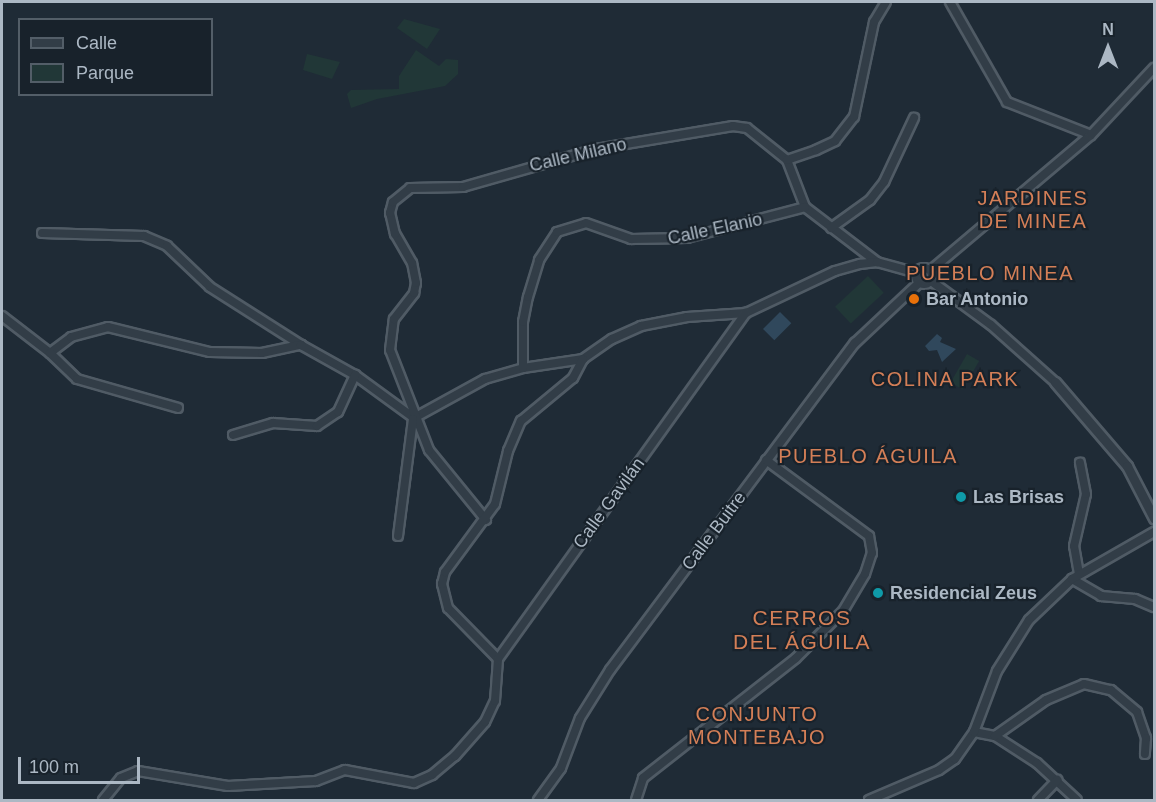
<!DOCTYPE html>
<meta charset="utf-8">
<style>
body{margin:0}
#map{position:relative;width:1156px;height:802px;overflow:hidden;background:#1f2b36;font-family:Arial,sans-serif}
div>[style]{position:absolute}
.green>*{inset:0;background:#213737;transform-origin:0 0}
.water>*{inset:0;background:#30485c;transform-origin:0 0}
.roads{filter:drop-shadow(2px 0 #505b65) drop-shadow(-2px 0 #505b65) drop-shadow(0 2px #505b65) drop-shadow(0 -2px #505b65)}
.minor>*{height:8px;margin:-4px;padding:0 4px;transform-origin:4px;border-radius:4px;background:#323d47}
.minor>.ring{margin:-4px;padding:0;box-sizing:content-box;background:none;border:8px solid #323d47;border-radius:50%}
.tertiary>*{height:9px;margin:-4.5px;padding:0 4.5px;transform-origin:4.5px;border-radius:4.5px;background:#323d47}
.dots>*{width:16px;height:16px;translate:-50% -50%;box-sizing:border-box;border:3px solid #18222b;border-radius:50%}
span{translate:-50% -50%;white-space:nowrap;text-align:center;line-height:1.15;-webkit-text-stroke:4.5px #18222b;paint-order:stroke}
.street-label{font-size:18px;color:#acb8c4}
.poi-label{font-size:18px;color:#acb8c4;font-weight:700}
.left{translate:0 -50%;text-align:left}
.neighbourhood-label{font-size:20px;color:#d47f57;letter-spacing:1.5px}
.quarter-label{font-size:21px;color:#d47f57;letter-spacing:1.5px}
.frame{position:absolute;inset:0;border:3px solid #acb8c4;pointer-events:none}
.legend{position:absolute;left:18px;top:18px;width:195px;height:78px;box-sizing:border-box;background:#18222b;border:2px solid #535e68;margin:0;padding:8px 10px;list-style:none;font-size:18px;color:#acb8c4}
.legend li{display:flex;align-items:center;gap:12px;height:30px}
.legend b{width:30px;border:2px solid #535e68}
.north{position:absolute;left:1078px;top:18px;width:60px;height:60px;-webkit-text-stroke:4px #18222b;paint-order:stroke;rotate:0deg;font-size:16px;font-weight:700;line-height:24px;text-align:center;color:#acb8c4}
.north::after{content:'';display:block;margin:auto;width:21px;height:27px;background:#acb8c4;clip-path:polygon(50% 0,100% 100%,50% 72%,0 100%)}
.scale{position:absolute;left:18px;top:757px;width:122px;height:27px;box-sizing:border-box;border:3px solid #acb8c4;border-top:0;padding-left:8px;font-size:18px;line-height:21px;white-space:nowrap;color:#acb8c4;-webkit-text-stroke:4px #18222b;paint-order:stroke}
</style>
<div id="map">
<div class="green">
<div style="clip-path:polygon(404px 19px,440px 29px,427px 49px,397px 28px)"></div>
<div style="clip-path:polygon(416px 50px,439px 66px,446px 59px,458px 60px,458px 74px,445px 86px,377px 99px,351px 108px,347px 94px,351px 90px,399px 89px,399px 76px)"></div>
<div style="clip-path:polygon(307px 54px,340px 62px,332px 79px,303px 70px)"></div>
<div style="left:868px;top:276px;width:23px;height:45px;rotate:47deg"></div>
<div style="left:967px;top:354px;width:14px;height:33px;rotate:30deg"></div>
</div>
<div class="water">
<div style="left:780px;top:312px;width:16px;height:24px;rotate:45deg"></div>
<div style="clip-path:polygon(937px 334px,942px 338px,940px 342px,956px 349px,942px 362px,937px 350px,929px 351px,925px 346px)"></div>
</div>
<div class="roads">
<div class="minor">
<div style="left:950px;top:2px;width:115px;rotate:60.3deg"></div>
<div style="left:1007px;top:102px;width:90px;rotate:21.4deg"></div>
<div style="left:787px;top:160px;width:50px;rotate:69deg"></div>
<div style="left:805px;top:207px;width:91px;rotate:37.4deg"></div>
<div style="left:831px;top:228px;width:48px;rotate:-35.7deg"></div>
<div style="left:870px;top:200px;width:23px;rotate:-52deg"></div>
<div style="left:884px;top:182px;width:71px;rotate:-64.9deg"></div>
<div style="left:42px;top:233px;width:102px;rotate:1.7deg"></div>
<div style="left:144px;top:236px;width:25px;rotate:23deg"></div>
<div style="left:167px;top:246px;width:59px;rotate:43.6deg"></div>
<div style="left:210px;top:287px;width:108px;rotate:32.5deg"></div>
<div class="ring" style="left:916px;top:268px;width:8px;height:8px"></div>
<div style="left:931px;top:270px;width:209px;rotate:-40.2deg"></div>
<div style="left:1091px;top:135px;width:92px;rotate:-46.8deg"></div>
<div style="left:931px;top:281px;width:74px;rotate:36.3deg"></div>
<div style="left:991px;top:325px;width:86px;rotate:41.7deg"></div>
<div style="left:2px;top:316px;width:61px;rotate:37.6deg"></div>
<div style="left:50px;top:353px;width:26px;rotate:-37deg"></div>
<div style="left:71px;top:337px;width:38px;rotate:-15deg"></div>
<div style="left:108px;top:327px;width:105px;rotate:13.8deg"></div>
<div style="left:210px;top:352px;width:52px;rotate:1.1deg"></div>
<div style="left:262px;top:353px;width:40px;rotate:-12deg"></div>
<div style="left:301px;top:345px;width:62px;rotate:29.1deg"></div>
<div style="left:355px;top:375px;width:73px;rotate:36.1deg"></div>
<div style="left:414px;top:418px;width:81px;rotate:-28.8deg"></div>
<div style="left:485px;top:379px;width:40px;rotate:-16deg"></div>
<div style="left:523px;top:368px;width:61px;rotate:-8.5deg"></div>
<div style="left:583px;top:359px;width:35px;rotate:-35deg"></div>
<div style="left:612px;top:339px;width:32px;rotate:-24deg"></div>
<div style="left:641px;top:326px;width:47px;rotate:-11.1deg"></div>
<div style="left:687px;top:317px;width:59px;rotate:-3.9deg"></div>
<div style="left:746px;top:313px;width:98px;rotate:-25.3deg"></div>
<div style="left:835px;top:271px;width:26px;rotate:-16deg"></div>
<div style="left:860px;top:264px;width:17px;rotate:-7deg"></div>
<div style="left:877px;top:262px;width:41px;rotate:15.4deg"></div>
<div style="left:50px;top:353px;width:37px;rotate:44deg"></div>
<div style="left:77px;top:379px;width:105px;rotate:16deg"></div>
<div style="left:523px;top:368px;width:46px;rotate:-90deg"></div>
<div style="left:523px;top:322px;width:25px;rotate:-79deg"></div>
<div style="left:528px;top:297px;width:39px;rotate:-73deg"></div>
<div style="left:539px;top:260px;width:33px;rotate:-57deg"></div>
<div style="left:557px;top:232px;width:30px;rotate:-17deg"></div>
<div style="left:586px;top:223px;width:48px;rotate:19.6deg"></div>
<div style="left:631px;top:239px;width:56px;rotate:-1deg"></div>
<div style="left:687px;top:238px;width:122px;rotate:-14.7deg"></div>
<div style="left:233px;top:435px;width:42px;rotate:-16.7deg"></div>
<div style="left:273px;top:423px;width:44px;rotate:3.9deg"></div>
<div style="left:317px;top:426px;width:25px;rotate:-34deg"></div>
<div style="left:338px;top:412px;width:41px;rotate:-65.3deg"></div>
<div style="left:486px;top:520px;width:90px;rotate:-129.2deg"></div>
<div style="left:429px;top:450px;width:107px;rotate:-111.3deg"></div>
<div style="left:390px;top:350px;width:31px;rotate:-83deg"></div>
<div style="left:394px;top:319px;width:33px;rotate:-52deg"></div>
<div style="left:414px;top:293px;width:10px;rotate:-79deg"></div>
<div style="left:416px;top:283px;width:20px;rotate:-101deg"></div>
<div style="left:412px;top:263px;width:34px;rotate:-120deg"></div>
<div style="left:395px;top:234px;width:22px;rotate:-103deg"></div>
<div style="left:390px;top:213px;width:11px;rotate:-75deg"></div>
<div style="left:393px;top:202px;width:22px;rotate:-39deg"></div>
<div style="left:410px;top:188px;width:53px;rotate:-1.1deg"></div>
<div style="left:463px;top:187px;width:138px;rotate:-15.9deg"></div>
<div style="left:596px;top:149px;width:139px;rotate:-9.5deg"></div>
<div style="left:733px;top:126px;width:14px;rotate:8deg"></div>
<div style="left:747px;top:128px;width:51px;rotate:38.7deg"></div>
<div style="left:787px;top:160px;width:31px;rotate:-19deg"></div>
<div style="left:816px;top:150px;width:21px;rotate:-25deg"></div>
<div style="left:835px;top:141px;width:31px;rotate:-52deg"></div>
<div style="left:854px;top:117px;width:97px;rotate:-78.1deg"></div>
<div style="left:874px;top:22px;width:23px;rotate:-59deg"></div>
<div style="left:398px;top:536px;width:118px;rotate:-82.7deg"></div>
<div style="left:1079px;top:574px;width:28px;rotate:-100deg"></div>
<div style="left:1074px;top:546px;width:53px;rotate:-77deg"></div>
<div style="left:1086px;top:494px;width:32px;rotate:-101deg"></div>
<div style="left:1072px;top:579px;width:34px;rotate:30deg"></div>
<div style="left:1101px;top:596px;width:34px;rotate:5deg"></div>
<div style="left:1135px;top:599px;width:21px;rotate:23deg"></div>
<div style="left:498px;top:659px;width:71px;rotate:-134.4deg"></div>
<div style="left:448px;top:608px;width:25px;rotate:-104deg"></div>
<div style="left:442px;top:584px;width:12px;rotate:-76deg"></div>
<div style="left:445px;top:572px;width:84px;rotate:-53.7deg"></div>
<div style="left:495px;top:504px;width:55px;rotate:-76.2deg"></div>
<div style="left:508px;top:451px;width:33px;rotate:-67deg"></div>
<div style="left:521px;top:421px;width:67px;rotate:-39.6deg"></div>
<div style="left:573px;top:378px;width:21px;rotate:-62deg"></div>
<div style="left:974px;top:732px;width:21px;rotate:11deg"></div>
<div style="left:995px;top:736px;width:50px;rotate:32.7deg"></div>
<div style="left:1037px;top:763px;width:54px;rotate:42.8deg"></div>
<div style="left:995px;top:736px;width:62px;rotate:-35.2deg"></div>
<div style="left:1046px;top:700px;width:41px;rotate:-22.8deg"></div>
<div style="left:1084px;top:684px;width:28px;rotate:13deg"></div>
<div style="left:1111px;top:690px;width:34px;rotate:40deg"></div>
<div style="left:1137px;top:712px;width:28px;rotate:71deg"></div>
<div style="left:1146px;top:738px;width:16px;rotate:94deg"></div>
<div style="left:103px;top:800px;width:28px;rotate:-51deg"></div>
<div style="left:121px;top:778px;width:18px;rotate:-22deg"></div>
<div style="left:138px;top:771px;width:91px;rotate:9.5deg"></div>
<div style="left:228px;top:786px;width:88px;rotate:-3.3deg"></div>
<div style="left:316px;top:781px;width:31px;rotate:-21deg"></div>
<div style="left:345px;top:770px;width:70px;rotate:10.7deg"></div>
<div style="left:414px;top:783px;width:20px;rotate:-24deg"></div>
<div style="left:432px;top:775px;width:30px;rotate:-40deg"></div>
<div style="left:455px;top:756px;width:45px;rotate:-48.6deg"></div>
<div style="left:485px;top:722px;width:23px;rotate:-65deg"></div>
<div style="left:495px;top:701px;width:42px;rotate:-85.9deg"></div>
<div style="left:498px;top:659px;width:426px;rotate:-54.4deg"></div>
<div style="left:538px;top:800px;width:39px;rotate:-54deg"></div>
<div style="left:561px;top:768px;width:53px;rotate:-69.2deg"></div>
<div style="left:580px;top:718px;width:57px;rotate:-58deg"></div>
<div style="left:610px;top:670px;width:409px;rotate:-53.2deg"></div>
<div style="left:855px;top:343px;width:88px;rotate:-43.2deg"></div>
<div style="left:636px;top:800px;width:23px;rotate:-72deg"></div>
<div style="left:643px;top:778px;width:194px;rotate:-38.1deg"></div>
<div style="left:796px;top:658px;width:66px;rotate:-45deg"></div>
<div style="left:843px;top:611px;width:43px;rotate:-59.3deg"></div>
<div style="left:865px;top:574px;width:22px;rotate:-72deg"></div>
<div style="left:872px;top:553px;width:17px;rotate:-100deg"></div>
<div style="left:869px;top:536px;width:128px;rotate:-143.6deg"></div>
<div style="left:869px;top:800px;width:76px;rotate:-23.2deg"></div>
<div style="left:939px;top:770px;width:19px;rotate:-35deg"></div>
<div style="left:955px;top:759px;width:33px;rotate:-55deg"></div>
<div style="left:974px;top:732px;width:65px;rotate:-69.3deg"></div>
<div style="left:997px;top:671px;width:60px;rotate:-57.9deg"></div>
<div style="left:1029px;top:620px;width:59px;rotate:-43.6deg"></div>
<div style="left:1072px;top:579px;width:95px;rotate:-29.8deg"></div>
<div style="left:1038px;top:800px;width:28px;rotate:-46deg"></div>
</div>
<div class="tertiary">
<div style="left:1055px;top:382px;width:111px;rotate:49.4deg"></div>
<div style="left:1127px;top:466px;width:59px;rotate:62.6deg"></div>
</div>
</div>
<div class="dots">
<div style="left:914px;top:299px;background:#e8710a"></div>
<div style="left:961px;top:497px;background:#0f9aa8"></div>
<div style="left:878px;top:593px;background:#0f9aa8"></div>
</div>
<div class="street-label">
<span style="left:578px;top:155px;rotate:-13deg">Calle Milano</span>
<span style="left:715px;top:229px;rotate:-12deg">Calle Elanio</span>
<span style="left:609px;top:503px;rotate:-54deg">Calle Gavilán</span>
<span style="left:714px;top:531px;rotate:-53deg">Calle Buitre</span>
</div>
<div class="poi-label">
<span class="left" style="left:926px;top:299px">Bar Antonio</span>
<span class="left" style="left:973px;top:497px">Las Brisas</span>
<span class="left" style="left:890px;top:593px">Residencial Zeus</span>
</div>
<div class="neighbourhood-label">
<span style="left:1033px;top:210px">JARDINES<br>DE MINEA</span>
<span style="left:990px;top:273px">PUEBLO MINEA</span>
<span style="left:945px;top:379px">COLINA PARK</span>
<span style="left:868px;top:456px">PUEBLO ÁGUILA</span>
<span style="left:757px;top:726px">CONJUNTO<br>MONTEBAJO</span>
</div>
<div class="quarter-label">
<span style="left:802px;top:630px">CERROS<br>DEL ÁGUILA</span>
</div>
<div class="frame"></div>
<ul class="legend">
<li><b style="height:8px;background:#323d47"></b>Calle</li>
<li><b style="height:16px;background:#213737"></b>Parque</li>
</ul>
<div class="north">N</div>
<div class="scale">100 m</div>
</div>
